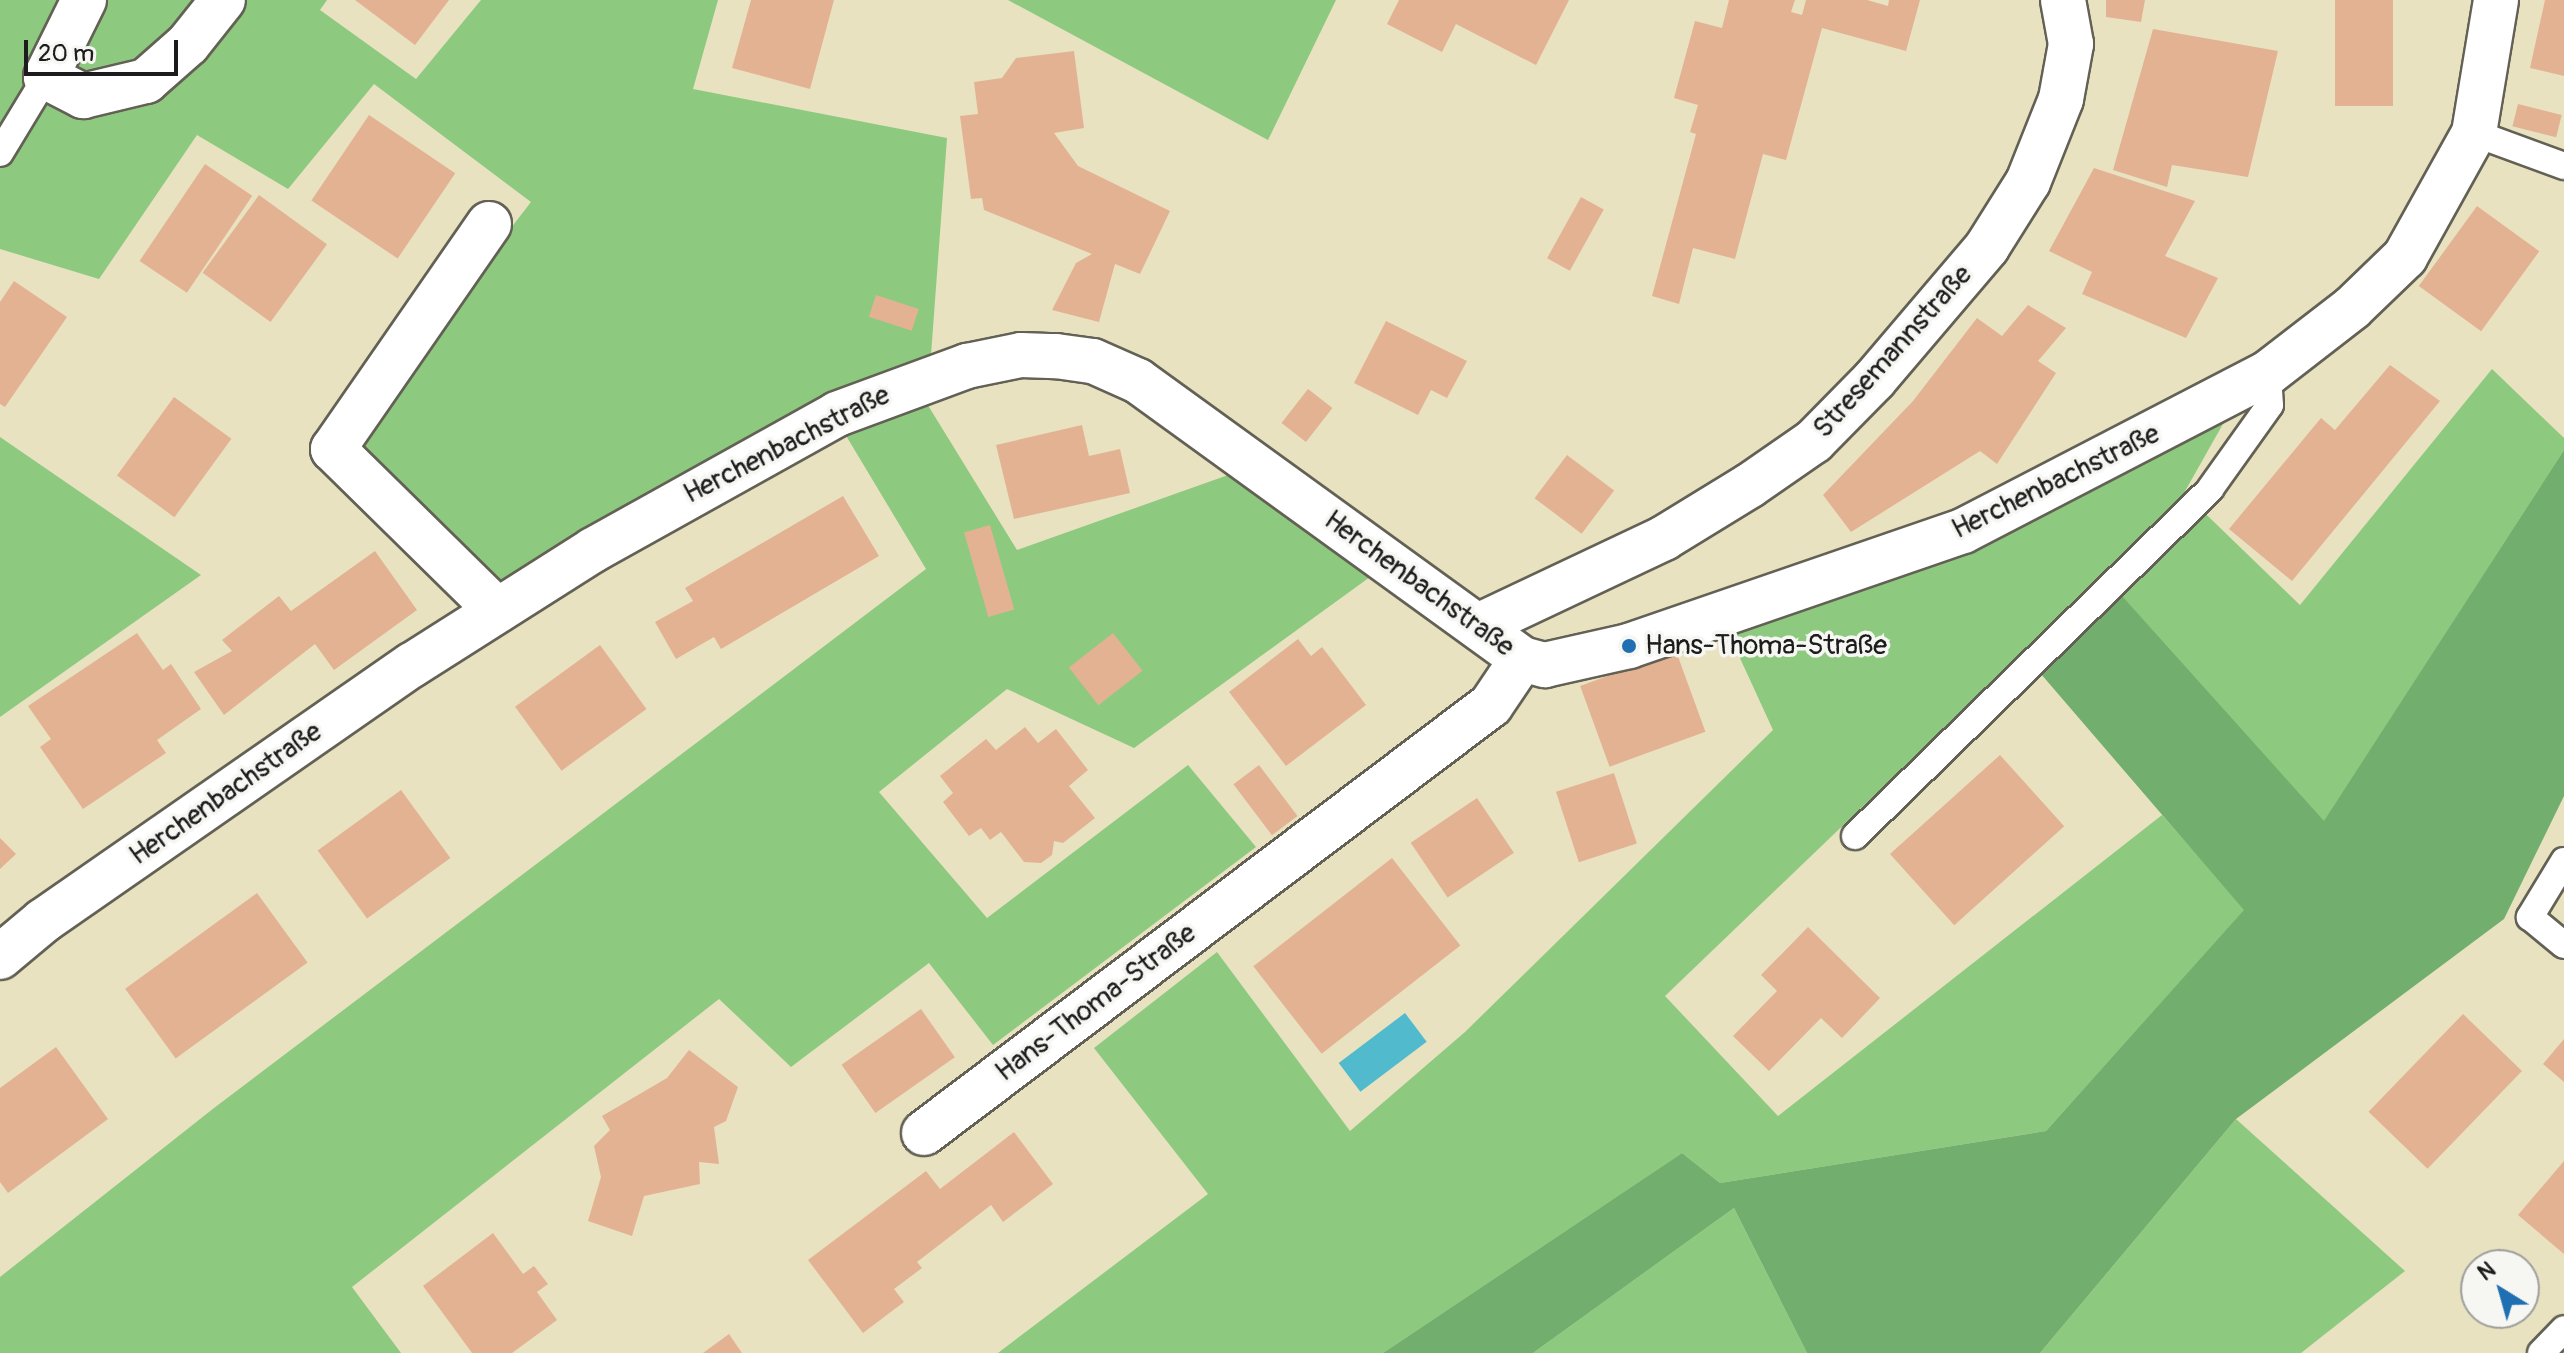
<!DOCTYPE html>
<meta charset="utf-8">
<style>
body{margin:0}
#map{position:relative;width:2564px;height:1353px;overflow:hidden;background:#e8e2c0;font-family:Pangolin,sans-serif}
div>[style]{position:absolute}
.green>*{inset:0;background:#8dca7f}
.forest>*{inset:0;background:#72ae6e}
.water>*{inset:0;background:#51bbcd;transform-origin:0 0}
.building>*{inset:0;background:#e3b293;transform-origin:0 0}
.roads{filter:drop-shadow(2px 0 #636155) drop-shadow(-2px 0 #636155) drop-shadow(0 2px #636155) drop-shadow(0 -2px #636155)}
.lane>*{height:26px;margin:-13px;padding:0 13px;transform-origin:13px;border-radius:13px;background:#fff}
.street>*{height:44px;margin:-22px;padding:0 22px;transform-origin:22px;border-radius:22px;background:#fff}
.dots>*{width:22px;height:22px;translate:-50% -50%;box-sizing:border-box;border:4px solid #f6f6f2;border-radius:50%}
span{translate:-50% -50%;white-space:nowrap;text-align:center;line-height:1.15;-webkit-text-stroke:7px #f6f6f2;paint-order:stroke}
.street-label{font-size:28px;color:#1c1c1c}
.poi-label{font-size:28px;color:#1c1c1c}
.left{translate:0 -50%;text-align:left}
.north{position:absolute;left:2460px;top:1249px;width:80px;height:80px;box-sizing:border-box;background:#f6f6f2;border:2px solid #9f9f9c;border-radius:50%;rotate:323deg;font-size:22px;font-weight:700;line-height:32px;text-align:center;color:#1c1c1c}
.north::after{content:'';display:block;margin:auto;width:28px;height:36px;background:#1f6fb2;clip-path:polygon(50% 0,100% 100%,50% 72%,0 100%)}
.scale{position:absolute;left:24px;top:40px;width:154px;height:36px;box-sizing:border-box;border:4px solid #1c1c1c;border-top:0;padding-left:10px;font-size:24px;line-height:28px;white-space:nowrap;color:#1c1c1c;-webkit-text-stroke:6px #f6f6f2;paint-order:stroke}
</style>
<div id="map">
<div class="green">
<div style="clip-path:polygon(0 0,327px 0,320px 10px,416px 79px,481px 0,718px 0,693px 89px,947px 138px,931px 355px,493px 597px,341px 448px,531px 202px,374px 84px,288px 189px,197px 135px,99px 279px,0 249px)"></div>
<div style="clip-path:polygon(1008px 0,1336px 0,1268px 140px)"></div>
<div style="clip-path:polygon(2492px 369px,2564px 438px,2564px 450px,2324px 822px,2101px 578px,1665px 996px,1778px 1116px,2162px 815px,2245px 910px,2046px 1131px,1720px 1183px,1682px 1153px,1383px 1353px,998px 1353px,1208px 1194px,1094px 1048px,1217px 952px,1350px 1131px,1465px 1032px,1773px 730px,1728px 632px,2232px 408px,2184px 493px,2300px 605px)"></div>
<div style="clip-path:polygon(921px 394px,1017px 550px,1231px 474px,1381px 569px,1134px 748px,1007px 689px,879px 792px,987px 918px,1188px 765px,1256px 847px,993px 1045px,929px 963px,791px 1067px,719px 999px,352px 1287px,401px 1353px,0 1353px,0 1277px,214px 1108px,926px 569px,839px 424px)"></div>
<div style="clip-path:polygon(0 437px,201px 575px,0 717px)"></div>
<div style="clip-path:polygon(2236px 1119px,2405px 1271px,2301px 1353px,2040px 1353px)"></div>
<div style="clip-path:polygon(1734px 1208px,1807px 1353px,1533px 1353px)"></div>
</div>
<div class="forest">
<div style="clip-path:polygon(2564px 450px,2564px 796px,2504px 919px,2236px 1119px,2040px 1353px,1807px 1353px,1734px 1208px,1533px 1353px,1383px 1353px,1682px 1153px,1720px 1183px,2046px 1131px,2244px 910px,2041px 674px,2122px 596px,2324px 821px)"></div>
</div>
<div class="water">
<div style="left:1405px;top:1013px;width:36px;height:83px;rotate:53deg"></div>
</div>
<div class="building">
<div style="clip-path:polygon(355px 0,449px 0,415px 45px)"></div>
<div style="clip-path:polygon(751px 0,834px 0,810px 89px,732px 68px)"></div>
<div style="clip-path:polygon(1399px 0,1569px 0,1536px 65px,1456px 24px,1442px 52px,1387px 24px)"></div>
<div style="clip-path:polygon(1729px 0,1795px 0,1791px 12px,1802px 15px,1806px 0,1867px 0,1888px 6px,1889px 0,1920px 0,1906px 51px,1822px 28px,1786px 160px,1763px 154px,1735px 259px,1693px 248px,1679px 304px,1652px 296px,1696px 134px,1690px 132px,1698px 105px,1674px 98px,1695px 21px,1722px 28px)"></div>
<div style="clip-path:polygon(2106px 0,2145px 0,2141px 22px,2106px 17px)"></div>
<div style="left:2335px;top:0;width:58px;height:106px"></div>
<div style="clip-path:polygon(2545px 0,2564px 0,2564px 76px,2530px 68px)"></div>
<div style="clip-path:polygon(2153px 29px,2278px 51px,2248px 177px,2172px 165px,2167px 187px,2113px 170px)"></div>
<div style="clip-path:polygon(1074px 51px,1084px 128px,1054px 133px,1078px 166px,1170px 211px,1140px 274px,1115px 264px,1099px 322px,1052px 310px,1076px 263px,1092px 254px,984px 210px,982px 198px,971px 199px,960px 116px,978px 114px,974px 82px,1002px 78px,1016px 58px)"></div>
<div style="left:2518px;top:104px;width:45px;height:23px;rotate:14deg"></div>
<div style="left:369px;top:115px;width:104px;height:103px;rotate:34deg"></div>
<div style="left:205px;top:164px;width:57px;height:117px;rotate:34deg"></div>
<div style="clip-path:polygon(2094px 168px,2195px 201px,2165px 256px,2218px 278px,2186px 338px,2082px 294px,2092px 272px,2049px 251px)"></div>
<div style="left:259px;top:195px;width:84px;height:96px;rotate:36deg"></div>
<div style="left:1581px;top:197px;width:26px;height:70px;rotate:29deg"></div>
<div style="left:2477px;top:206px;width:77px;height:99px;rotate:36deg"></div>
<div style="clip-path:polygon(14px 281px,67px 317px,5px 407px,0 404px,0 302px)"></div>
<div style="left:876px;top:295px;width:45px;height:23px;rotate:18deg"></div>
<div style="clip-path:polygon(2028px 305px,2066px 328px,2038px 361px,2056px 373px,1997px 464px,1980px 451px,1851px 532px,1823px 495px,1913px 401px,1977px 318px,2002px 336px)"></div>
<div style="clip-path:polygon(1386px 321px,1467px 361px,1447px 398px,1431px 390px,1418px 415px,1354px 383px)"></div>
<div style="clip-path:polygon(2390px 365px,2440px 401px,2292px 581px,2229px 529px,2321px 418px,2335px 430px)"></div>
<div style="left:1308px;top:389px;width:31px;height:43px;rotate:38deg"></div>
<div style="left:174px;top:397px;width:71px;height:97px;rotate:36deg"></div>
<div style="clip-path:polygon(1082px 425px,1089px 456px,1120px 449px,1130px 493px,1014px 519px,996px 445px)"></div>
<div style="left:1567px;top:455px;width:59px;height:54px;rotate:37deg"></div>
<div style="clip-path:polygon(843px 496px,879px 556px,721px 649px,714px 637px,676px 659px,655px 622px,693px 601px,685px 588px)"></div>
<div style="left:990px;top:525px;width:88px;height:27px;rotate:74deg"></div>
<div style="clip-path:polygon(375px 551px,417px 610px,334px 670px,315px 644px,224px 715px,194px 672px,232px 651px,222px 640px,279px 596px,291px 611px)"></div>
<div style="clip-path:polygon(137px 633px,163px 670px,171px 664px,201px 709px,157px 740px,166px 753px,83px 809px,40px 747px,51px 739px,28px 706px)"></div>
<div style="left:1113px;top:633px;width:48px;height:56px;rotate:52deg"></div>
<div style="clip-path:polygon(1298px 639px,1311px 656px,1322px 647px,1366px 705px,1286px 766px,1229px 692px)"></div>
<div style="left:600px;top:645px;width:79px;height:105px;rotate:54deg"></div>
<div style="left:1676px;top:651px;width:86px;height:102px;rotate:70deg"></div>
<div style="clip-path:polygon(1025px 727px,1038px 743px,1056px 729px,1088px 770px,1069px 786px,1095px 818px,1063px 843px,1054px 841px,1052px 855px,1041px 863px,1024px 862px,1001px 832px,990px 840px,981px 828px,969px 836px,943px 802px,953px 793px,940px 776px,986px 739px,996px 750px)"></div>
<div style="left:2000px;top:755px;width:96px;height:148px;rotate:48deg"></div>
<div style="left:1259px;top:765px;width:64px;height:32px;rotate:53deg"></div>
<div style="left:1614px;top:773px;width:74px;height:61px;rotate:72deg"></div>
<div style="left:401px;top:790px;width:84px;height:103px;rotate:54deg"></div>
<div style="left:1477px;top:798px;width:66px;height:80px;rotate:56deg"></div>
<div style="clip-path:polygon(0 838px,16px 854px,0 869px)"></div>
<div style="left:1392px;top:858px;width:111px;height:176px;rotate:52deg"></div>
<div style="left:257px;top:893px;width:86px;height:163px;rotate:54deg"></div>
<div style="clip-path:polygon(1808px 927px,1880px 998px,1842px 1038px,1821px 1018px,1769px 1071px,1733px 1036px,1777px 991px,1761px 975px)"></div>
<div style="left:921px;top:1009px;width:59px;height:97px;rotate:55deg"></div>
<div style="left:2463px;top:1014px;width:82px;height:136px;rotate:44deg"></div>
<div style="clip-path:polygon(2564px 1039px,2564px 1082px,2543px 1064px)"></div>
<div style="clip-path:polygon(56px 1047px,108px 1119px,8px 1193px,0 1182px,0 1088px)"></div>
<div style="clip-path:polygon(689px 1050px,738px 1087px,726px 1121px,714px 1127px,719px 1164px,699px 1162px,700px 1184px,644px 1196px,632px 1236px,588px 1221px,601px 1177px,594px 1146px,610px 1130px,602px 1116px,667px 1078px)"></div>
<div style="clip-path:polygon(1014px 1132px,1053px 1184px,1003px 1222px,991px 1205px,917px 1262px,922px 1268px,894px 1289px,904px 1302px,863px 1333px,808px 1260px,926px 1171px,940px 1189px)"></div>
<div style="clip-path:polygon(2564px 1161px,2564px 1254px,2518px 1215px)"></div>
<div style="clip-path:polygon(493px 1233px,523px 1274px,534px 1266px,548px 1284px,537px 1292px,557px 1320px,512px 1353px,472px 1353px,423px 1286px)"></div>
<div style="clip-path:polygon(729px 1334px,742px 1353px,703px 1353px)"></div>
</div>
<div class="roads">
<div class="lane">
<div style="left:2474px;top:133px;width:96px;rotate:20.1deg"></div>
<div style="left:0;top:153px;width:89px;rotate:-58.8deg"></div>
<div style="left:1855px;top:836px;width:496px;rotate:-44.3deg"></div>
<div style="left:2210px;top:489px;width:103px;rotate:-54.5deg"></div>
<div style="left:2270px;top:405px;width:32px;rotate:-94deg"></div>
<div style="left:2564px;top:861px;width:66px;rotate:121.3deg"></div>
<div style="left:2530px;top:917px;width:44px;rotate:39.5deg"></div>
<div style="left:2541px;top:1353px;width:33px;rotate:-46deg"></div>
</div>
<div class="street">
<div style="left:84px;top:0;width:86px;rotate:116.3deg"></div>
<div style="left:46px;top:77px;width:42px;rotate:27.2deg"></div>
<div style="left:83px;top:96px;width:65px;rotate:-13.4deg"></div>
<div style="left:146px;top:81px;width:56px;rotate:-41.4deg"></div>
<div style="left:188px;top:44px;width:56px;rotate:-51.5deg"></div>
<div style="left:489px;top:224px;width:274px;rotate:124.7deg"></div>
<div style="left:333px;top:449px;width:230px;rotate:44.5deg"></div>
<div style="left:1478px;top:626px;width:206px;rotate:-25.3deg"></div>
<div style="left:1664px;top:538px;width:100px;rotate:-31.5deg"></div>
<div style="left:1749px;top:486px;width:79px;rotate:-34.7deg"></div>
<div style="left:1814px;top:441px;width:86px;rotate:-45.5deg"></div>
<div style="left:1874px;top:380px;width:175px;rotate:-49.6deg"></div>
<div style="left:1987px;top:247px;width:77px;rotate:-57.8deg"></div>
<div style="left:2028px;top:182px;width:89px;rotate:-68.3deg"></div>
<div style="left:2061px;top:99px;width:56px;rotate:-79.7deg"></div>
<div style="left:2071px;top:44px;width:45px;rotate:-100.3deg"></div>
<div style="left:0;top:957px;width:56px;rotate:-39.9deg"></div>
<div style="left:43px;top:921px;width:449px;rotate:-34.8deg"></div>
<div style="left:412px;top:665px;width:214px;rotate:-32.4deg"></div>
<div style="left:593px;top:550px;width:279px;rotate:-29.1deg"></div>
<div style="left:837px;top:414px;width:139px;rotate:-20.3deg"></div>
<div style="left:967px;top:366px;width:55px;rotate:-11.5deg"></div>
<div style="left:1021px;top:355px;width:35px;rotate:2deg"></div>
<div style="left:1056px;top:356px;width:37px;rotate:8deg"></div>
<div style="left:1093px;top:361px;width:49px;rotate:24deg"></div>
<div style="left:1138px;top:381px;width:474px;rotate:35.9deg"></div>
<div style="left:1522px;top:659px;width:24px;rotate:15deg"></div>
<div style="left:1545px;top:665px;width:86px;rotate:-12.7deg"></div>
<div style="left:1629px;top:646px;width:353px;rotate:-19deg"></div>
<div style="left:1963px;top:531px;width:343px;rotate:-27.4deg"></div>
<div style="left:2268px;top:373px;width:106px;rotate:-37.7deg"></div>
<div style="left:2352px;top:308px;width:74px;rotate:-43.9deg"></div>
<div style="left:2405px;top:257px;width:142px;rotate:-60.9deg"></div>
<div style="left:2474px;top:133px;width:135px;rotate:-80.6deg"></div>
<div style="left:924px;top:1133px;width:710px;rotate:-37.05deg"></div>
<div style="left:1491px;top:705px;width:55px;rotate:-56deg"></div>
</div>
</div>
<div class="dots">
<div style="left:1629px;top:646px;background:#1f6fb2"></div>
</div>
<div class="street-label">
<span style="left:1893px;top:352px;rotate:-48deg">Stresemannstraße</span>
<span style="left:787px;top:445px;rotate:-27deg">Herchenbachstraße</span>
<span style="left:2056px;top:482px;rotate:-26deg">Herchenbachstraße</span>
<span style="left:1419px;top:584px;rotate:36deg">Herchenbachstraße</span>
<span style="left:226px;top:794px;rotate:-35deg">Herchenbachstraße</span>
<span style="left:1096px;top:1003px;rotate:-37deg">Hans-Thoma-Straße</span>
</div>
<div class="poi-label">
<span class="left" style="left:1645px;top:646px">Hans-Thoma-Straße</span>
</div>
<div class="north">N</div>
<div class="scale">20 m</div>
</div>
